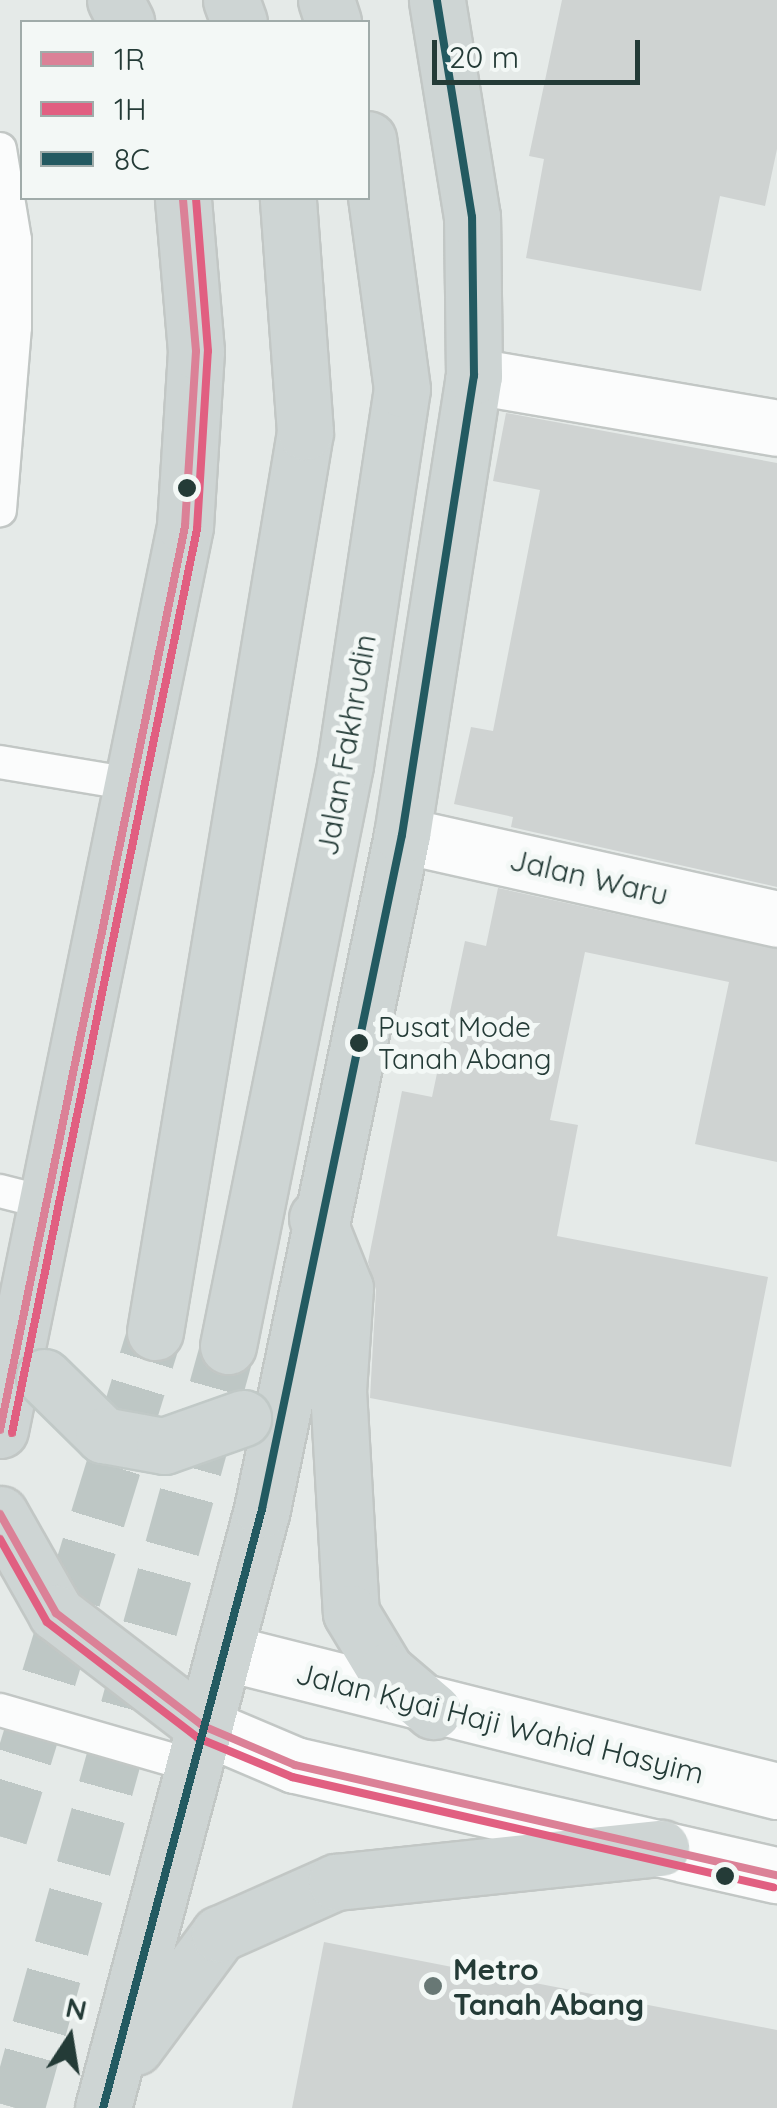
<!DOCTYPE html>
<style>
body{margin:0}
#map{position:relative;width:777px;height:2108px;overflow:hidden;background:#e5eae8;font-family:Quicksand,sans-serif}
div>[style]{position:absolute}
.building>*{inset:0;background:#cfd3d2}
.primary-tunnel>*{height:55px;margin-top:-27.5px;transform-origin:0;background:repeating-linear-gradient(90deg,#bec7c5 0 55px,transparent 0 83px)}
.roads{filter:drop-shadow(2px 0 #c2c7c5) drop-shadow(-2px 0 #c2c7c5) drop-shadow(0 2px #c2c7c5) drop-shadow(0 -2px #c2c7c5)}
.service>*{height:32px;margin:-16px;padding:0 16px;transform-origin:16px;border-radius:16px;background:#fbfcfc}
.minor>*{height:55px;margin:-27.5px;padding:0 27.5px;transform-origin:27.5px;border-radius:27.5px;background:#fbfcfc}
.secondary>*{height:55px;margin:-27.5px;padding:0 27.5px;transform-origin:27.5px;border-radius:27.5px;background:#fbfcfc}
.primary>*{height:55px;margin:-27.5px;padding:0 27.5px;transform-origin:27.5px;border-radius:27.5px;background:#ced5d4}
.bridges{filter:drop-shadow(2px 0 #c1c9c7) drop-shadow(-2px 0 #c1c9c7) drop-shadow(0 2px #c1c9c7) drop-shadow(0 -2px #c1c9c7)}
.primary-bridge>*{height:55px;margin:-27.5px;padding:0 27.5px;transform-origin:27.5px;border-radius:27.5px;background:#ced5d4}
.bus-1>*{height:8px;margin:-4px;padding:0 4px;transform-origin:4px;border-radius:4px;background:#db8197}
.bus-2>*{height:8px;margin:-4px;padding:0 4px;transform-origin:4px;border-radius:4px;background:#e15f81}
.bus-3>*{height:8px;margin:-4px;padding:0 4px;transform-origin:4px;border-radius:4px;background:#235a61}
.dots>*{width:28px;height:28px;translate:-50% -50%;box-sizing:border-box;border:5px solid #f3f8f6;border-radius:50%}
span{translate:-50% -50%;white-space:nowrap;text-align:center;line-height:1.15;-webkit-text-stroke:10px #f3f8f6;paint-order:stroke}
.bus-label{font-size:28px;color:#243b37}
.left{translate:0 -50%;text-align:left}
.street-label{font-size:30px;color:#243b37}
.poi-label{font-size:30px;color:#243b37;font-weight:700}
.legend{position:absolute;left:20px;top:20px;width:350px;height:180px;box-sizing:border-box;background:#f3f8f6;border:2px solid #a0acaa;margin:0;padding:12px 18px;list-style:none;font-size:30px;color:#243b37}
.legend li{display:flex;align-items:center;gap:20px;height:50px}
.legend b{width:50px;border:2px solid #a0acaa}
.north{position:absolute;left:20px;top:1988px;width:100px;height:100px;-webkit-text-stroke:8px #f3f8f6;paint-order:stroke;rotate:12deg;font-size:28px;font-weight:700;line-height:40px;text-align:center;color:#243b37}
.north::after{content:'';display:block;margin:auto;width:35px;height:45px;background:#243b37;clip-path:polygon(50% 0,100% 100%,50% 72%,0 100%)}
.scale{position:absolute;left:432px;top:40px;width:208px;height:45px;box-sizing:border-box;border:5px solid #243b37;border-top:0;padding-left:12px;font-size:30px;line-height:35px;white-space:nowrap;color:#243b37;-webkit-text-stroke:8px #f3f8f6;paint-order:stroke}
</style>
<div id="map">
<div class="building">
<div style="clip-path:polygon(562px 0,777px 0,777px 149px,765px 206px,720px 196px,701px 291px,526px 258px,544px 159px,529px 156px)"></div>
<div style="clip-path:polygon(506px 413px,777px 463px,777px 887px,511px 827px,513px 817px,454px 804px,471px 727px,493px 731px,540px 490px,493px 481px)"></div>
<div style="clip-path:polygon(498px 888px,777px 949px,777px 1162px,695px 1144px,729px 982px,585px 952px,550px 1120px,578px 1125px,557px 1236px,768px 1277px,731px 1467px,370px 1398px,376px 1290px,368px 1262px,402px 1091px,432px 1097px,465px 941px,486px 946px)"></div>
<div style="clip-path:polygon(324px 1942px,777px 2030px,777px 2108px,292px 2108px)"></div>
</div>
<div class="primary-tunnel">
<div style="left:0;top:1836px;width:527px;rotate:-72.91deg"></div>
<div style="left:17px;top:2108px;width:791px;rotate:-74.52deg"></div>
</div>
<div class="roads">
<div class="service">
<div style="left:0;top:149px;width:92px;rotate:80.6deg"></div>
<div style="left:15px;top:240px;width:87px;rotate:90deg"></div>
<div style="left:15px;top:327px;width:184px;rotate:94.7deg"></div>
<div style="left:0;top:762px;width:134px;rotate:9.5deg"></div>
<div style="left:0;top:1191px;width:44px;rotate:14.3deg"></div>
<div style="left:0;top:1710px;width:198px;rotate:16.1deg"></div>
</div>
<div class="minor">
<div style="left:474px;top:376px;width:307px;rotate:9.7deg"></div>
<div style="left:402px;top:835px;width:384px;rotate:12.6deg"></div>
</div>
<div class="secondary">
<div style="left:224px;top:1652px;width:570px;rotate:14.11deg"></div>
<div style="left:203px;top:1726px;width:100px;rotate:23deg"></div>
<div style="left:295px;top:1765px;width:494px;rotate:12.9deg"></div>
</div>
<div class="primary">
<div style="left:115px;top:0;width:25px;rotate:63deg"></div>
<div style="left:231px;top:0;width:23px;rotate:70deg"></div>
<div style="left:326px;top:0;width:23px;rotate:72deg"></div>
<div style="left:317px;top:1218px;width:75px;rotate:68.2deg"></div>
<div style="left:345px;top:1288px;width:102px;rotate:93.9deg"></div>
<div style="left:338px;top:1390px;width:223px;rotate:86.7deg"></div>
<div style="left:351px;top:1613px;width:68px;rotate:58.9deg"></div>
<div style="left:386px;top:1671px;width:62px;rotate:40.4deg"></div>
<div style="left:155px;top:1332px;width:912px;rotate:-80.54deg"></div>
<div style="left:305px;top:432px;width:235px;rotate:-94.2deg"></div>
<div style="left:228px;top:1346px;width:593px;rotate:-78.61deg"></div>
<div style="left:345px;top:765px;width:380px;rotate:-81.4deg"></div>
<div style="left:402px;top:389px;width:252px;rotate:-97.7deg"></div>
<div style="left:0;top:1430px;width:923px;rotate:-78.43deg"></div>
<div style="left:185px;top:526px;width:175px;rotate:-86.4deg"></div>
<div style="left:196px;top:351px;width:154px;rotate:-94.9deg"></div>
<div style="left:0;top:1514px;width:114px;rotate:60.5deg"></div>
<div style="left:56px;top:1613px;width:185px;rotate:37.5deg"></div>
<div style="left:135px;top:2047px;width:141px;rotate:-53.4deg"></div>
<div style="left:219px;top:1934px;width:128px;rotate:-24deg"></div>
<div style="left:336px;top:1882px;width:327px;rotate:-6deg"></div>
<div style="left:103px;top:2108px;width:620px;rotate:-75.13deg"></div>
<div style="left:262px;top:1509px;width:688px;rotate:-78.27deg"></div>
<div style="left:402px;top:835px;width:465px;rotate:-81.1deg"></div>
<div style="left:474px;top:376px;width:159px;rotate:-90.7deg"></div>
<div style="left:472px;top:217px;width:220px;rotate:-99.2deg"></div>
</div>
</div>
<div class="bridges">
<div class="primary-bridge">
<div style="left:44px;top:1377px;width:83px;rotate:44.5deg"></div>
<div style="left:103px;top:1435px;width:62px;rotate:10.2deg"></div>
<div style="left:164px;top:1446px;width:84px;rotate:-19.5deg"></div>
</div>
</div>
<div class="bus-1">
<div style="left:0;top:1430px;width:923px;rotate:-78.43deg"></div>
<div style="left:185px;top:526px;width:175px;rotate:-86.4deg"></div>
<div style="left:196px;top:351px;width:154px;rotate:-94.9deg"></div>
<div style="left:0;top:1514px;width:114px;rotate:60.5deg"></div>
<div style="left:56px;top:1613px;width:185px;rotate:37.5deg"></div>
<div style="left:203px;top:1726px;width:100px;rotate:23deg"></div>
<div style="left:295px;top:1765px;width:494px;rotate:12.9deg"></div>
</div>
<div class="bus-2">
<div style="left:12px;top:1433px;width:923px;rotate:-78.43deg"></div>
<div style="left:197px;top:529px;width:178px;rotate:-86.5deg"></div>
<div style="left:208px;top:351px;width:153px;rotate:-94.5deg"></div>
<div style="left:0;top:1539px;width:95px;rotate:60.5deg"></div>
<div style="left:47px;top:1622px;width:190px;rotate:37.5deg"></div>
<div style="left:198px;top:1738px;width:102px;rotate:22.5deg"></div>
<div style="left:292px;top:1777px;width:494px;rotate:12.9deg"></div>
</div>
<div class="bus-3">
<div style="left:103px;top:2108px;width:620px;rotate:-75.13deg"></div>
<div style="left:262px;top:1509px;width:688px;rotate:-78.27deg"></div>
<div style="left:402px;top:835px;width:465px;rotate:-81.1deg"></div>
<div style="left:474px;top:376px;width:159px;rotate:-90.7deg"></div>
<div style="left:472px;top:217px;width:220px;rotate:-99.2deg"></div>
</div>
<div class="dots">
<div style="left:187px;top:488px;background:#243b37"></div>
<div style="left:359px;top:1043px;background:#243b37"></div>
<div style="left:725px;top:1876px;background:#243b37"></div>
<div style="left:433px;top:1986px;background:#687875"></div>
</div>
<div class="bus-label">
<span class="left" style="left:378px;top:1043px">Pusat Mode<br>Tanah Abang</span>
</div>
<div class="street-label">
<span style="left:346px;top:745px;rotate:-80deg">Jalan Fakhrudin</span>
<span style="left:589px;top:877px;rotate:13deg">Jalan Waru</span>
<span style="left:500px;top:1723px;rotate:14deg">Jalan Kyai Haji Wahid Hasyim</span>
</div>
<div class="poi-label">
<span class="left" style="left:453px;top:1986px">Metro<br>Tanah Abang</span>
</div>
<ul class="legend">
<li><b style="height:12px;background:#db8197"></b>1R</li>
<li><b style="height:12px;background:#e15f81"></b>1H</li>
<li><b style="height:12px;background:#235a61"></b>8C</li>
</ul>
<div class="north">N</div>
<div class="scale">20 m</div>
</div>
